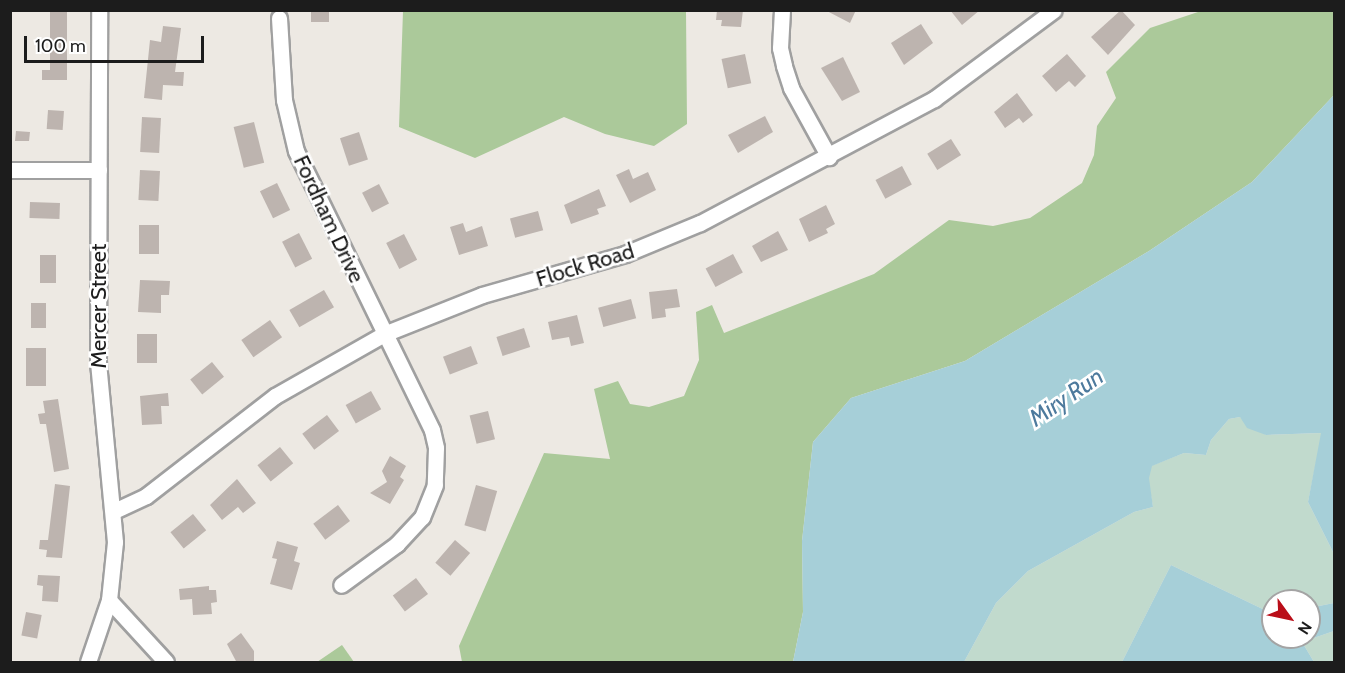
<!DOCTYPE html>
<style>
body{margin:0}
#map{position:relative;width:1345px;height:673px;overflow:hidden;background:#ede9e3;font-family:Cabin,sans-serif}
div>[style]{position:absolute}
.forest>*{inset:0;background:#abc99a}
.wetland>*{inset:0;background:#c1dacd}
.water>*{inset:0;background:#a6cfd8}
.building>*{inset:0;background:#bdb4af;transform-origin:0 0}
.roads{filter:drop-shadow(2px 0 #a0a0a0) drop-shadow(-2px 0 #a0a0a0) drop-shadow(0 2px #a0a0a0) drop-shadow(0 -2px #a0a0a0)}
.minor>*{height:15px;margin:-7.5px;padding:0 7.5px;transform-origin:7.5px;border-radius:7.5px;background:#fff}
span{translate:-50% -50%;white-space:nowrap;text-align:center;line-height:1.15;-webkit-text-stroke:5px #fff;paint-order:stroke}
.street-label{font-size:22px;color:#1c1c1c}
.water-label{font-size:24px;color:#4d7a9d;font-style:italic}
.frame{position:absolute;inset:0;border:12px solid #1c1c1c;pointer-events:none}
.north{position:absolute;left:1261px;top:589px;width:60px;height:60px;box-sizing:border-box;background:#fff;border:2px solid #a4a4a4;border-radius:50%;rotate:123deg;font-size:16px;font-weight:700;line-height:24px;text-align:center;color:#1c1c1c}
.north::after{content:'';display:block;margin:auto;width:21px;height:27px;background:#ba0e19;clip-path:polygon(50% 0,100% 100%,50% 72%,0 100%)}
.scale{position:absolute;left:24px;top:36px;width:180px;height:27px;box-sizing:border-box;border:3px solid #1c1c1c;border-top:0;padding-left:8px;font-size:18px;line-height:21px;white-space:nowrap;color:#1c1c1c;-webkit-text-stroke:4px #fff;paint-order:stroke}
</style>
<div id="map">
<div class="forest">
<div style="clip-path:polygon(403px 11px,686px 11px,687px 124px,654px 146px,605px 134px,564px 117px,475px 158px,399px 127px)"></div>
<div style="clip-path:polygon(1201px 11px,1334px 11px,1334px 95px,1252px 182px,1149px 251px,965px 361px,851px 398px,813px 442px,802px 541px,803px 612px,793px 662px,462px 662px,459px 646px,544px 453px,610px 459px,594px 389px,618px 381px,630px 404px,649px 407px,684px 396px,699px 360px,696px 312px,712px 305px,724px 333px,874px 274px,949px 220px,993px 226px,1030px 218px,1082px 183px,1094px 155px,1097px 126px,1116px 98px,1106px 72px,1150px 28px)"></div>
<div style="clip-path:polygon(342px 645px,354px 662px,317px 662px)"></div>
</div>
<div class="wetland">
<div style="clip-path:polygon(1240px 417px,1266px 435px,1322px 433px,1308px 502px,1334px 554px,1334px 603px,1309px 608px,1309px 601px,1273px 601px,1273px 614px,1171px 565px,1122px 662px,964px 662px,996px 603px,1028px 571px,1134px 512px,1153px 507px,1148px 478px,1151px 466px,1184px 453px,1206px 455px,1211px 440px,1229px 419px)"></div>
<div style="clip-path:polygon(1334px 631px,1334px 662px,1314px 662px,1302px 642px)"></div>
</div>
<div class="water">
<div style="clip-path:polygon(1334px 95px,1334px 554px,1308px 502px,1321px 433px,1266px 435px,1247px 428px,1240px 417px,1229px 419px,1211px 440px,1206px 455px,1184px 453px,1152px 466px,1149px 478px,1153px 507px,1134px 512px,1028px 571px,996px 603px,964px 662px,793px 662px,803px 612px,802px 541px,813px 442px,851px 398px,965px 361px,1149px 251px,1252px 182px)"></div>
<div style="clip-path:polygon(1171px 565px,1273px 614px,1273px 637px,1309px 637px,1309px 608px,1334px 603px,1334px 631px,1302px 642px,1314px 662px,1122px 662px)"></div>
</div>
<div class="building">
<div style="clip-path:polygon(50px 10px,67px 10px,67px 80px,42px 80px,42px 70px,50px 70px)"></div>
<div style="left:311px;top:10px;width:18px;height:12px"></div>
<div style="clip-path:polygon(717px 10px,743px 10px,741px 27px,721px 26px,722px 20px,716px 20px)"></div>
<div style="clip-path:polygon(825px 10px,856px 10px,850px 23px)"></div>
<div style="clip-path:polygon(950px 10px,980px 10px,962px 25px)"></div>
<div style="clip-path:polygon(1121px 10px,1135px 25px,1108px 55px,1091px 37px)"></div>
<div style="clip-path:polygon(921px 24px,933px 43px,904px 65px,891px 43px)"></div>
<div style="clip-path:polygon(163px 26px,181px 28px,175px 72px,184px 72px,183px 86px,163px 85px,162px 100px,144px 98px,150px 40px,161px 42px)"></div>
<div style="left:745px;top:54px;width:30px;height:24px;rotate:78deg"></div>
<div style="clip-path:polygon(1067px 54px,1086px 76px,1075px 87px,1069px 81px,1056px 92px,1042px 76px)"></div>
<div style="clip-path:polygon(843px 57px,860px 92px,842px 101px,821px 68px)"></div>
<div style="clip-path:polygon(1017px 93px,1033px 115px,1023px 123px,1019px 118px,1005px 128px,994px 112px)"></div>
<div style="left:48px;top:110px;width:16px;height:19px;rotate:4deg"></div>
<div style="clip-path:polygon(765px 116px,773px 132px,738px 153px,728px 135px)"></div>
<div style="left:142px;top:117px;width:19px;height:35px;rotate:3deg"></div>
<div style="left:254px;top:122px;width:42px;height:21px;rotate:76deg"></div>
<div style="clip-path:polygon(16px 131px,30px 132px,29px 141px,15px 141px)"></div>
<div style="left:359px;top:132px;width:29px;height:20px;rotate:72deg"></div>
<div style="left:951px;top:139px;width:19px;height:28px;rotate:58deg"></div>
<div style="left:902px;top:166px;width:21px;height:30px;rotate:62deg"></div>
<div style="clip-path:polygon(629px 169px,633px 179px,648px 172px,656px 190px,630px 203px,616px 175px)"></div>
<div style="left:140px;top:170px;width:20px;height:30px;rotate:3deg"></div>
<div style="left:277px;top:183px;width:30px;height:19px;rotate:64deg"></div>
<div style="left:379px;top:184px;width:22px;height:19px;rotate:63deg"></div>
<div style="clip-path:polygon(599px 189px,606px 206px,597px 209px,599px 214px,571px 224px,564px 205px)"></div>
<div style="left:30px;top:202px;width:30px;height:16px;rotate:2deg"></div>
<div style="clip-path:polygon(826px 205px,835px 224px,826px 229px,828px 233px,809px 242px,799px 219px)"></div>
<div style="left:538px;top:211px;width:20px;height:29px;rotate:75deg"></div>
<div style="clip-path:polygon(463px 223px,466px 232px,482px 226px,488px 246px,459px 255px,450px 227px)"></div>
<div style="left:139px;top:225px;width:20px;height:29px"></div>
<div style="clip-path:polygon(778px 231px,788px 250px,761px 262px,752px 246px)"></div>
<div style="left:299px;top:233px;width:29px;height:19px;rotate:63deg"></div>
<div style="left:404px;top:234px;width:29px;height:20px;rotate:63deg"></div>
<div style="left:733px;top:254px;width:21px;height:31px;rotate:62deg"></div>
<div style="left:40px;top:255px;width:16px;height:28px"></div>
<div style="clip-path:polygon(140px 280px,170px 281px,169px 295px,161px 295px,161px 313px,138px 312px)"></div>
<div style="clip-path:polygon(677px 289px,680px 307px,665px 309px,666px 317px,652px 319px,649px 292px)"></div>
<div style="left:324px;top:290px;width:20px;height:40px;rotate:60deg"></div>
<div style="left:631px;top:299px;width:20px;height:34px;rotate:75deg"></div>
<div style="left:31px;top:303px;width:15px;height:25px"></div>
<div style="clip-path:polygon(577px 315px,584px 343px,571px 346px,569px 337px,552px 340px,548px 322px)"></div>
<div style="left:270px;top:320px;width:21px;height:35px;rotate:55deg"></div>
<div style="left:524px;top:328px;width:20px;height:29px;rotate:72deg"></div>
<div style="left:137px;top:334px;width:20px;height:29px"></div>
<div style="left:471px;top:346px;width:19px;height:30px;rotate:69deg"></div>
<div style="left:26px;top:348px;width:20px;height:38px"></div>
<div style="left:212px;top:362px;width:19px;height:28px;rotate:51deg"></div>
<div style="left:371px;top:391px;width:21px;height:29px;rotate:61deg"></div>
<div style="clip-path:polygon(168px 393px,169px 406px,161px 406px,162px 424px,142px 425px,140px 396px)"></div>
<div style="clip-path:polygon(58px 399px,69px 469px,54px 472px,46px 424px,40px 424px,38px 414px,45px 413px,43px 401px)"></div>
<div style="left:488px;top:411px;width:29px;height:19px;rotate:76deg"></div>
<div style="left:327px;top:415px;width:20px;height:31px;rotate:53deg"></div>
<div style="left:280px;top:447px;width:21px;height:29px;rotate:51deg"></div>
<div style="clip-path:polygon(390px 456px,406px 466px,400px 477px,404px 480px,390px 504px,370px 493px,387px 482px,382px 471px)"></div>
<div style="clip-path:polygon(237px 479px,256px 503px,243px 513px,238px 507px,222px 520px,210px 505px)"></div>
<div style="clip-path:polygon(55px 484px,70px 486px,62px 558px,46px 557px,47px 550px,39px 549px,40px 540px,48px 540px)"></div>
<div style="left:476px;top:485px;width:22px;height:42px;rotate:16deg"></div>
<div style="left:338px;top:505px;width:20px;height:31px;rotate:53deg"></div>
<div style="left:193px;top:514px;width:21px;height:29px;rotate:51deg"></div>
<div style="left:455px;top:540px;width:20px;height:30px;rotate:41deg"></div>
<div style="clip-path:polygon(277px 541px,298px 547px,294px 561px,300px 563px,292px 590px,270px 584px,277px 559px,272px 558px)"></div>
<div style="clip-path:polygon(38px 575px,60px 576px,58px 602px,42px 601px,43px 586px,37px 585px)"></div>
<div style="left:416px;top:578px;width:20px;height:29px;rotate:53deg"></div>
<div style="clip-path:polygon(209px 586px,209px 590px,216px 590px,217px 602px,211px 603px,212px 614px,193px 615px,192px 599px,180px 600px,179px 589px)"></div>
<div style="left:26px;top:612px;width:16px;height:24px;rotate:11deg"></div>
<div style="clip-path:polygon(241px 633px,254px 651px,254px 663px,237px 663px,227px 644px)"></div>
</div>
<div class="roads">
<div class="minor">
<div style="left:782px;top:10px;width:38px;rotate:93deg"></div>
<div style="left:780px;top:48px;width:18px;rotate:77deg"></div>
<div style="left:784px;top:66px;width:23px;rotate:72deg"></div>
<div style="left:791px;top:88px;width:79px;rotate:61.2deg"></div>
<div style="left:279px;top:18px;width:82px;rotate:86.5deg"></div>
<div style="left:284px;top:100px;width:52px;rotate:76.8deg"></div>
<div style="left:296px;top:151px;width:310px;rotate:64deg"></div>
<div style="left:432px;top:430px;width:18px;rotate:77deg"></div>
<div style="left:436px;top:448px;width:37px;rotate:92deg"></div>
<div style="left:435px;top:485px;width:35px;rotate:112deg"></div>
<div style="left:422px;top:517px;width:37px;rotate:133deg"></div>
<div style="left:397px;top:544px;width:69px;rotate:143.8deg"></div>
<div style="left:10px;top:170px;width:89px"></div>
<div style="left:114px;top:511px;width:35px;rotate:-25deg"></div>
<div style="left:146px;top:496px;width:163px;rotate:-37.8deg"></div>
<div style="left:275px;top:396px;width:125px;rotate:-29.6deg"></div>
<div style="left:384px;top:334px;width:105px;rotate:-21.7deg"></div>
<div style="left:482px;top:295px;width:149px;rotate:-16deg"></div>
<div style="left:625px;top:254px;width:81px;rotate:-22.5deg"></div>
<div style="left:700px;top:223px;width:265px;rotate:-27.9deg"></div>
<div style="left:934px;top:99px;width:149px;rotate:-36.6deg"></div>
<div style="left:109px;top:600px;width:84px;rotate:47.4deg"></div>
<div style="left:88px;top:662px;width:65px;rotate:-71.3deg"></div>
<div style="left:109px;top:600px;width:58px;rotate:-84.1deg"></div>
<div style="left:115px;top:542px;width:180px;rotate:-95.4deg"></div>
<div style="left:98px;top:363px;width:353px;rotate:-89.8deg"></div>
</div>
</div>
<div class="street-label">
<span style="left:329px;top:219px;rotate:65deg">Fordham Drive</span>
<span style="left:585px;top:265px;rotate:-17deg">Flock Road</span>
<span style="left:99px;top:306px;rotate:-90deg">Mercer Street</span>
</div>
<div class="water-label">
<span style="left:1066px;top:397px;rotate:-34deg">Miry Run</span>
</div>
<div class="frame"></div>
<div class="north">N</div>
<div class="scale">100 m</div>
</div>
